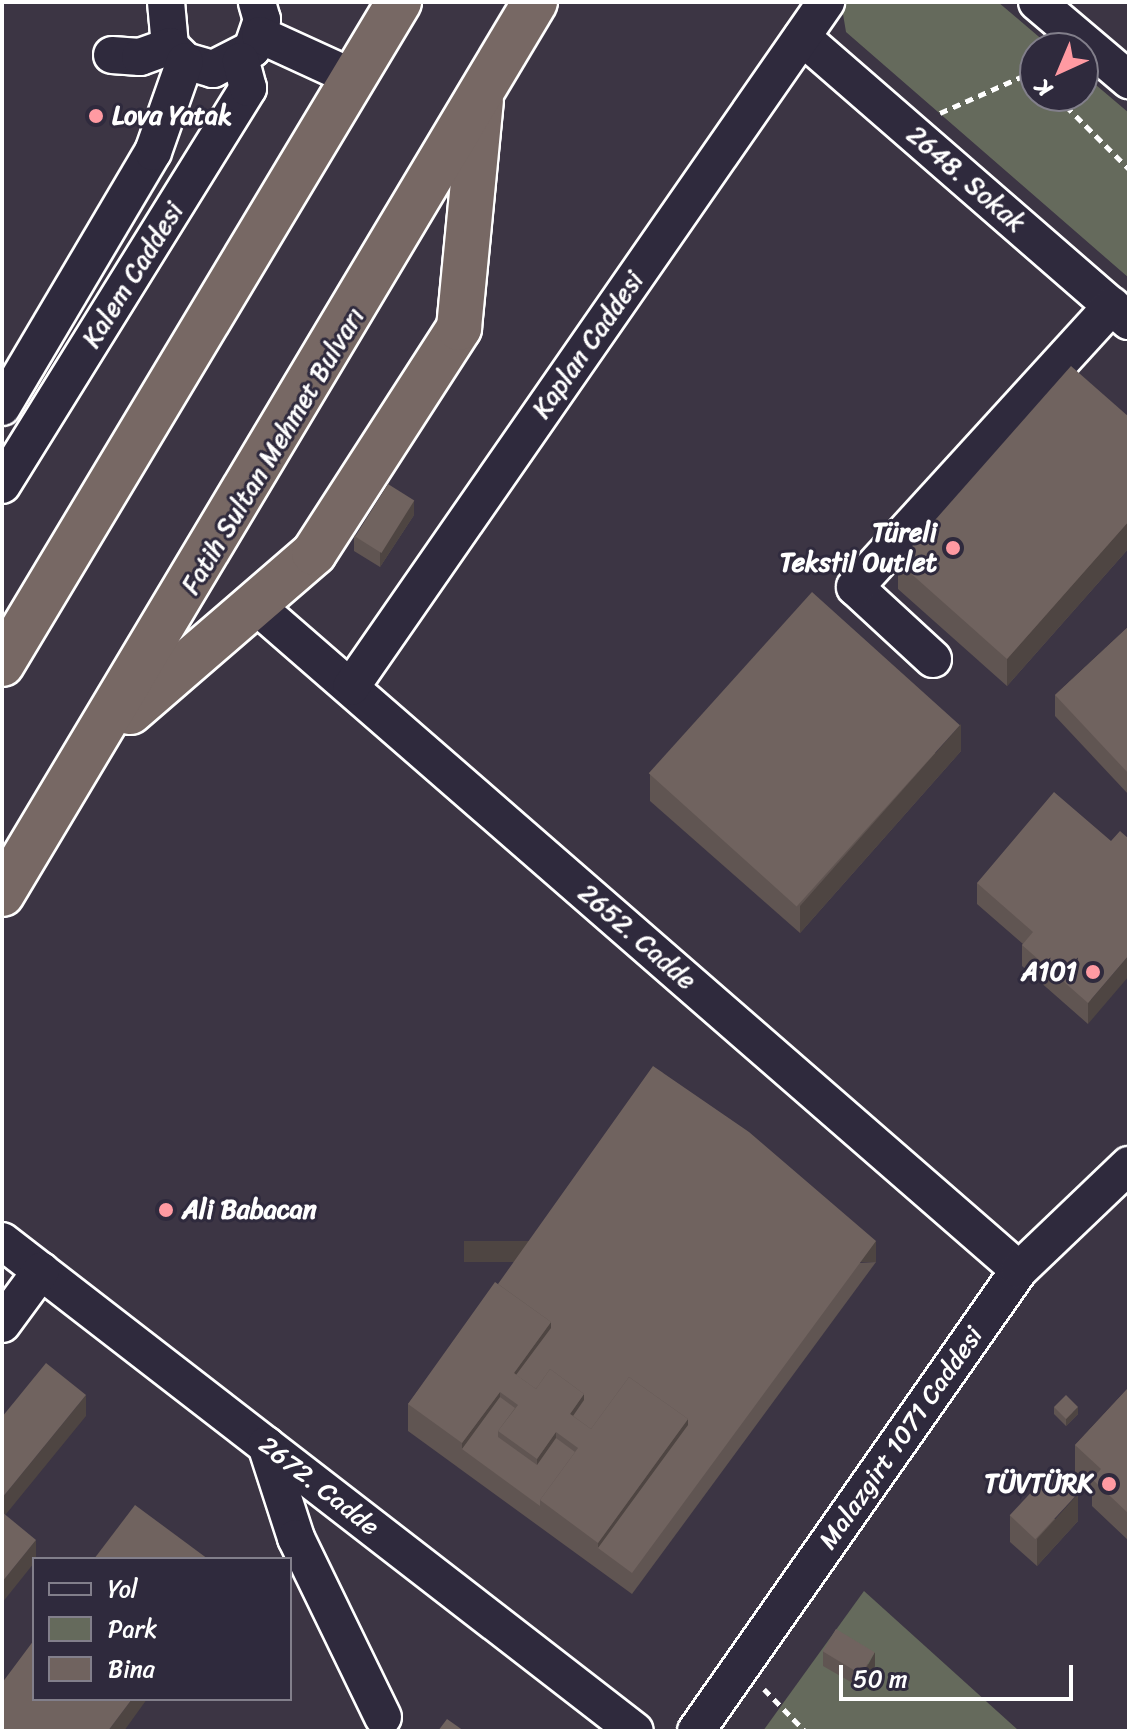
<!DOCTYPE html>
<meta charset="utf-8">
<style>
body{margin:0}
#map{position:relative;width:1131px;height:1733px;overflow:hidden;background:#3c3544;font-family:Sriracha,sans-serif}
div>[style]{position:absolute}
.green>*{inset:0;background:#656a5c}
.path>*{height:5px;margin-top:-2.5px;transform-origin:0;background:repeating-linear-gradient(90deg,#fff 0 8px,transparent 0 14px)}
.roads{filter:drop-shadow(2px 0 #fff) drop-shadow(-2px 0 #fff) drop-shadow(0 2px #fff) drop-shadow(0 -2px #fff)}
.minor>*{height:36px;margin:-18px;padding:0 18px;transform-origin:18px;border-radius:18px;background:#2f2a3d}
.highway>*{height:44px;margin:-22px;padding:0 22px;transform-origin:22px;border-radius:22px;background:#776864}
.wall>*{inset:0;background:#605552}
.shaded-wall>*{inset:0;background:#4e4542;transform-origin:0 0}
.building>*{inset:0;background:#70635f;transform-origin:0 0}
.dots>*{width:22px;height:22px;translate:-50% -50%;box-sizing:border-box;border:4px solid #2f2a3d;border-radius:50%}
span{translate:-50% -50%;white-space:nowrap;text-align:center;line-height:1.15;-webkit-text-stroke:6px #2f2a3d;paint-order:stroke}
.poi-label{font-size:26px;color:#fff;font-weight:700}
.left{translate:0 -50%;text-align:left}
.right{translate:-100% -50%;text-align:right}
.street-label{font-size:26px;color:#fff}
.frame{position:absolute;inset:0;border:4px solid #fff;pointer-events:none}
.legend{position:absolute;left:32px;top:1557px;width:260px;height:144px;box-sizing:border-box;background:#2f2a3d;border:2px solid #827f8b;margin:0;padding:10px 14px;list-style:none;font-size:24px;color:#fff}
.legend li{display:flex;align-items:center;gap:16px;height:40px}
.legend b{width:40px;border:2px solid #827f8b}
.north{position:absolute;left:1019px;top:32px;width:80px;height:80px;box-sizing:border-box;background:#2f2a3d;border:2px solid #827f8b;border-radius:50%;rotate:224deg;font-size:22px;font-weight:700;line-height:32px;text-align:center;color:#fff}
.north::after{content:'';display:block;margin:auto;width:28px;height:36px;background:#ff9aa2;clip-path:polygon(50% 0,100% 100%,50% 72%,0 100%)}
.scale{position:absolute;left:839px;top:1665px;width:234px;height:36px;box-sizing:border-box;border:4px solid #fff;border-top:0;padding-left:10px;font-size:24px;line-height:28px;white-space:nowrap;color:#fff;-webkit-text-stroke:6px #2f2a3d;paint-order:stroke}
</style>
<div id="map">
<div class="green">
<div style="clip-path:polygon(841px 2px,998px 2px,1052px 48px,1035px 48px,1035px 96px,1083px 96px,1083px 74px,1129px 113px,1129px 278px,846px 32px)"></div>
<div style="clip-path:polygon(864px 1591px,1019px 1731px,763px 1731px)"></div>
</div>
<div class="path">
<div style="left:1056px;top:96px;width:103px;rotate:45deg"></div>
<div style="left:940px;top:113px;width:89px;rotate:-24deg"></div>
<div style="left:1021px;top:77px;width:14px"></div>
<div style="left:764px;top:1689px;width:59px;rotate:45.7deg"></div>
</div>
<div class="roads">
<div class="minor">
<div style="left:166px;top:2px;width:44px;rotate:84.8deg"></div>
<div style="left:170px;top:46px;width:21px;rotate:45deg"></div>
<div style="left:185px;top:61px;width:29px;rotate:16deg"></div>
<div style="left:213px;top:69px;width:44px;rotate:-27.1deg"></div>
<div style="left:252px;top:49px;width:31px;rotate:-71deg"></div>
<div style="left:262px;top:20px;width:19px;rotate:-106deg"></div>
<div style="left:1037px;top:2px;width:121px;rotate:40.3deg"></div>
<div style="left:260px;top:35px;width:103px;rotate:24.6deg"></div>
<div style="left:802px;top:37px;width:433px;rotate:41deg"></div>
<div style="left:112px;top:55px;width:28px;rotate:4deg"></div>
<div style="left:140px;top:57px;width:32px;rotate:-20deg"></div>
<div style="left:2px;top:407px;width:296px;rotate:-59.4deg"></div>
<div style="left:153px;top:152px;width:96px;rotate:-70.6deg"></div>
<div style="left:2px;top:485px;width:467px;rotate:-58.2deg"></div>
<div style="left:248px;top:88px;width:28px;rotate:-105deg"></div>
<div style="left:254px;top:604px;width:1014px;rotate:41.04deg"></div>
<div style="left:933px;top:659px;width:106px;rotate:-137.3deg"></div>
<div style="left:855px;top:587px;width:381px;rotate:-47.6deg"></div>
<div style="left:351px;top:687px;width:834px;rotate:-55.26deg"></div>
<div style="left:2px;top:1241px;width:800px;rotate:37.74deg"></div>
<div style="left:2px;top:1324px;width:66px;rotate:-53.7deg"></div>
<div style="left:266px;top:1445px;width:98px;rotate:72.1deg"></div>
<div style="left:296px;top:1538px;width:199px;rotate:64.1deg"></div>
<div style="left:696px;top:1731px;width:563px;rotate:-54.98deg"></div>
<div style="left:1019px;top:1270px;width:152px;rotate:-43.7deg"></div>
</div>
<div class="highway">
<div style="left:2px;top:664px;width:772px;rotate:-59.05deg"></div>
<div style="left:130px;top:712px;width:243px;rotate:-40.8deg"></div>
<div style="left:314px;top:553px;width:268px;rotate:-57.2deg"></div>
<div style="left:459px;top:328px;width:228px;rotate:-84.5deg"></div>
<div style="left:2px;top:894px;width:1039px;rotate:-59.14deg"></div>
</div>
</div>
<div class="wall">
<div style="clip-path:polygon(1129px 417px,1129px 548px,1007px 686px,898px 589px,898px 562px)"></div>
<div style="clip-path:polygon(414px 515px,380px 567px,354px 551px,354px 536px)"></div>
<div style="clip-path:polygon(1129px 626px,1129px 795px,1055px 716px,1055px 695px)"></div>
<div style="clip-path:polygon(961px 751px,800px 933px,650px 801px,650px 774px)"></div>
<div style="clip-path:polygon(1111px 841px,1088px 1024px,1022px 966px,1022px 945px,1023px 944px,977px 904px,977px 883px)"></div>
<div style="clip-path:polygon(876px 1262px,632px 1594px,408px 1431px,408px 1404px,498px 1284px)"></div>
<div style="clip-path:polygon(1129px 1387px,1129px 1541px,1092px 1506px,1092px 1488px,1075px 1472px,1075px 1445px)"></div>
<div style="clip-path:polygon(1054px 1407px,1078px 1414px,1066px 1426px,1054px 1414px)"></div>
<div style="clip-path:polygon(1010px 1515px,1078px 1521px,1037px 1566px,1010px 1542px)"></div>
<div style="clip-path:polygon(823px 1651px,875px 1666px,863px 1689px,823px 1666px)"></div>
</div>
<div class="shaded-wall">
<div style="clip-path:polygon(414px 500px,414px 515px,380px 567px,380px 552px)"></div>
<div style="clip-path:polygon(1129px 521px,1129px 548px,1007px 686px,1007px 659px)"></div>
<div style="clip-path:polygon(961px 724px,961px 751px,800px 933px,800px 906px)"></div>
<div style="clip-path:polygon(1129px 955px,1129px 976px,1088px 1024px,1088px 1003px)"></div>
<div style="left:876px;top:1241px;width:21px;height:412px;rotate:90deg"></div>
<div style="clip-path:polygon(551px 1322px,551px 1349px,524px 1387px,514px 1373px)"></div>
<div style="clip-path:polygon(500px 1392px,500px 1418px,462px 1449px,462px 1443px)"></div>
<div style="clip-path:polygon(584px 1394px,584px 1421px,570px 1414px)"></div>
<div style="clip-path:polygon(86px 1395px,86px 1416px,2px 1519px,2px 1498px)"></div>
<div style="clip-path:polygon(1078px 1407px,1078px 1414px,1066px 1426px,1066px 1419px)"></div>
<div style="clip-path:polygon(688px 1419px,688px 1446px,598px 1548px,598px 1543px)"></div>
<div style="clip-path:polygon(556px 1432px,556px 1459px,537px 1486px,537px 1459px)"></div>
<div style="clip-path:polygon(1078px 1494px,1078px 1521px,1037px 1566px,1037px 1539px)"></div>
<div style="clip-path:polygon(36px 1540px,36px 1559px,34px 1559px,34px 1563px,2px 1603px,2px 1582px)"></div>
<div style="clip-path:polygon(875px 1652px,875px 1666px,863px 1689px,863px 1674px)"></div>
<div style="clip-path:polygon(132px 1699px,147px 1699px,124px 1731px,108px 1731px)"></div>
</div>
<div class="building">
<div style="clip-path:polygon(1071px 366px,1129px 417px,1129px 521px,1007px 659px,898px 562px)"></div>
<div style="left:388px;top:484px;width:31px;height:62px;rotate:32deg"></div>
<div style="left:812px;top:592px;width:199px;height:244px;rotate:42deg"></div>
<div style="clip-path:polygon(1129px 626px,1129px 774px,1055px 695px)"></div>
<div style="clip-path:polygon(1054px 792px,1111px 841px,1120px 831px,1129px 839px,1129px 955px,1088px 1003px,1022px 945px,1033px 932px,977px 883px)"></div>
<div style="clip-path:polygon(653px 1066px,749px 1132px,876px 1241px,632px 1573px,598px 1548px,688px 1425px,688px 1419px,629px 1377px,591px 1429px,573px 1416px,584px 1400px,584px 1394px,550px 1369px,536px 1389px,516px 1375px,551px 1328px,551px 1322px,498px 1284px)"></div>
<div style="clip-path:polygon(495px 1282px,551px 1322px,514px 1373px,536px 1389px,550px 1369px,584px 1394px,570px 1414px,591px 1429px,629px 1377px,688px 1419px,598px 1543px,540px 1500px,578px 1448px,556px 1432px,537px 1459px,498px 1431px,518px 1405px,500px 1392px,462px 1443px,408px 1404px)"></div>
<div style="clip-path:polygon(46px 1363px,86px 1395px,2px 1498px,2px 1417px)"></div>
<div style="clip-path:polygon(1129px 1387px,1129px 1514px,1092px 1479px,1101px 1469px,1075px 1445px)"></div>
<div style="left:1066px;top:1395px;width:17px;height:17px;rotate:45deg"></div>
<div style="clip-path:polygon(500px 1397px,515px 1408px,498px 1431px,498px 1437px,537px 1465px,556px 1438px,575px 1452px,540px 1500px,540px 1506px,462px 1449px)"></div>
<div style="left:1052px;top:1470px;width:35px;height:62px;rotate:43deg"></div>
<div style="clip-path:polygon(135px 1505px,208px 1559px,94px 1559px)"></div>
<div style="clip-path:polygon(2px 1512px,36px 1540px,2px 1582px)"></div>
<div style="left:836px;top:1629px;width:45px;height:26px;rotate:31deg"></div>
<div style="clip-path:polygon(34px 1640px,34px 1699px,132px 1699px,108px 1731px,2px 1731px,2px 1683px)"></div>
<div style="clip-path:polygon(447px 1719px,464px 1731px,438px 1731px)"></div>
</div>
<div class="dots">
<div style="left:96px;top:116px;background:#ff9aa2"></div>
<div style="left:953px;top:548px;background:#ff9aa2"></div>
<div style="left:1093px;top:972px;background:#ff9aa2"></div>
<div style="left:166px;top:1210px;background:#ff9aa2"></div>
<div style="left:1109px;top:1484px;background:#ff9aa2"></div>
</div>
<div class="poi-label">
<span class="left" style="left:112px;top:116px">Lova Yatak</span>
<span class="right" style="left:937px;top:548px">Türeli<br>Tekstil Outlet</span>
<span class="right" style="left:1077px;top:972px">A101</span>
<span class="left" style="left:182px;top:1210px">Ali Babacan</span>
<span class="right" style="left:1093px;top:1484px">TÜVTÜRK</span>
</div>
<div class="street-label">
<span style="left:966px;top:179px;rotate:41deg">2648. Sokak</span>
<span style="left:133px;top:275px;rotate:-58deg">Kalem Caddesi</span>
<span style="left:588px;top:345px;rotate:-55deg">Kaplan Caddesi</span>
<span style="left:273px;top:451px;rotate:-59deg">Fatih Sultan Mehmet Bulvarı</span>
<span style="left:637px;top:937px;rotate:41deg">2652. Cadde</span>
<span style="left:901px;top:1438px;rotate:-55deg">Malazgirt 1071 Caddesi</span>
<span style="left:319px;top:1486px;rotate:38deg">2672. Cadde</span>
</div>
<div class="frame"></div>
<ul class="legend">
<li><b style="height:10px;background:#2f2a3d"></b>Yol</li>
<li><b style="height:22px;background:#656a5c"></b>Park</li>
<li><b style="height:22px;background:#70635f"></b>Bina</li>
</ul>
<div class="north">K</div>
<div class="scale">50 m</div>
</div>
